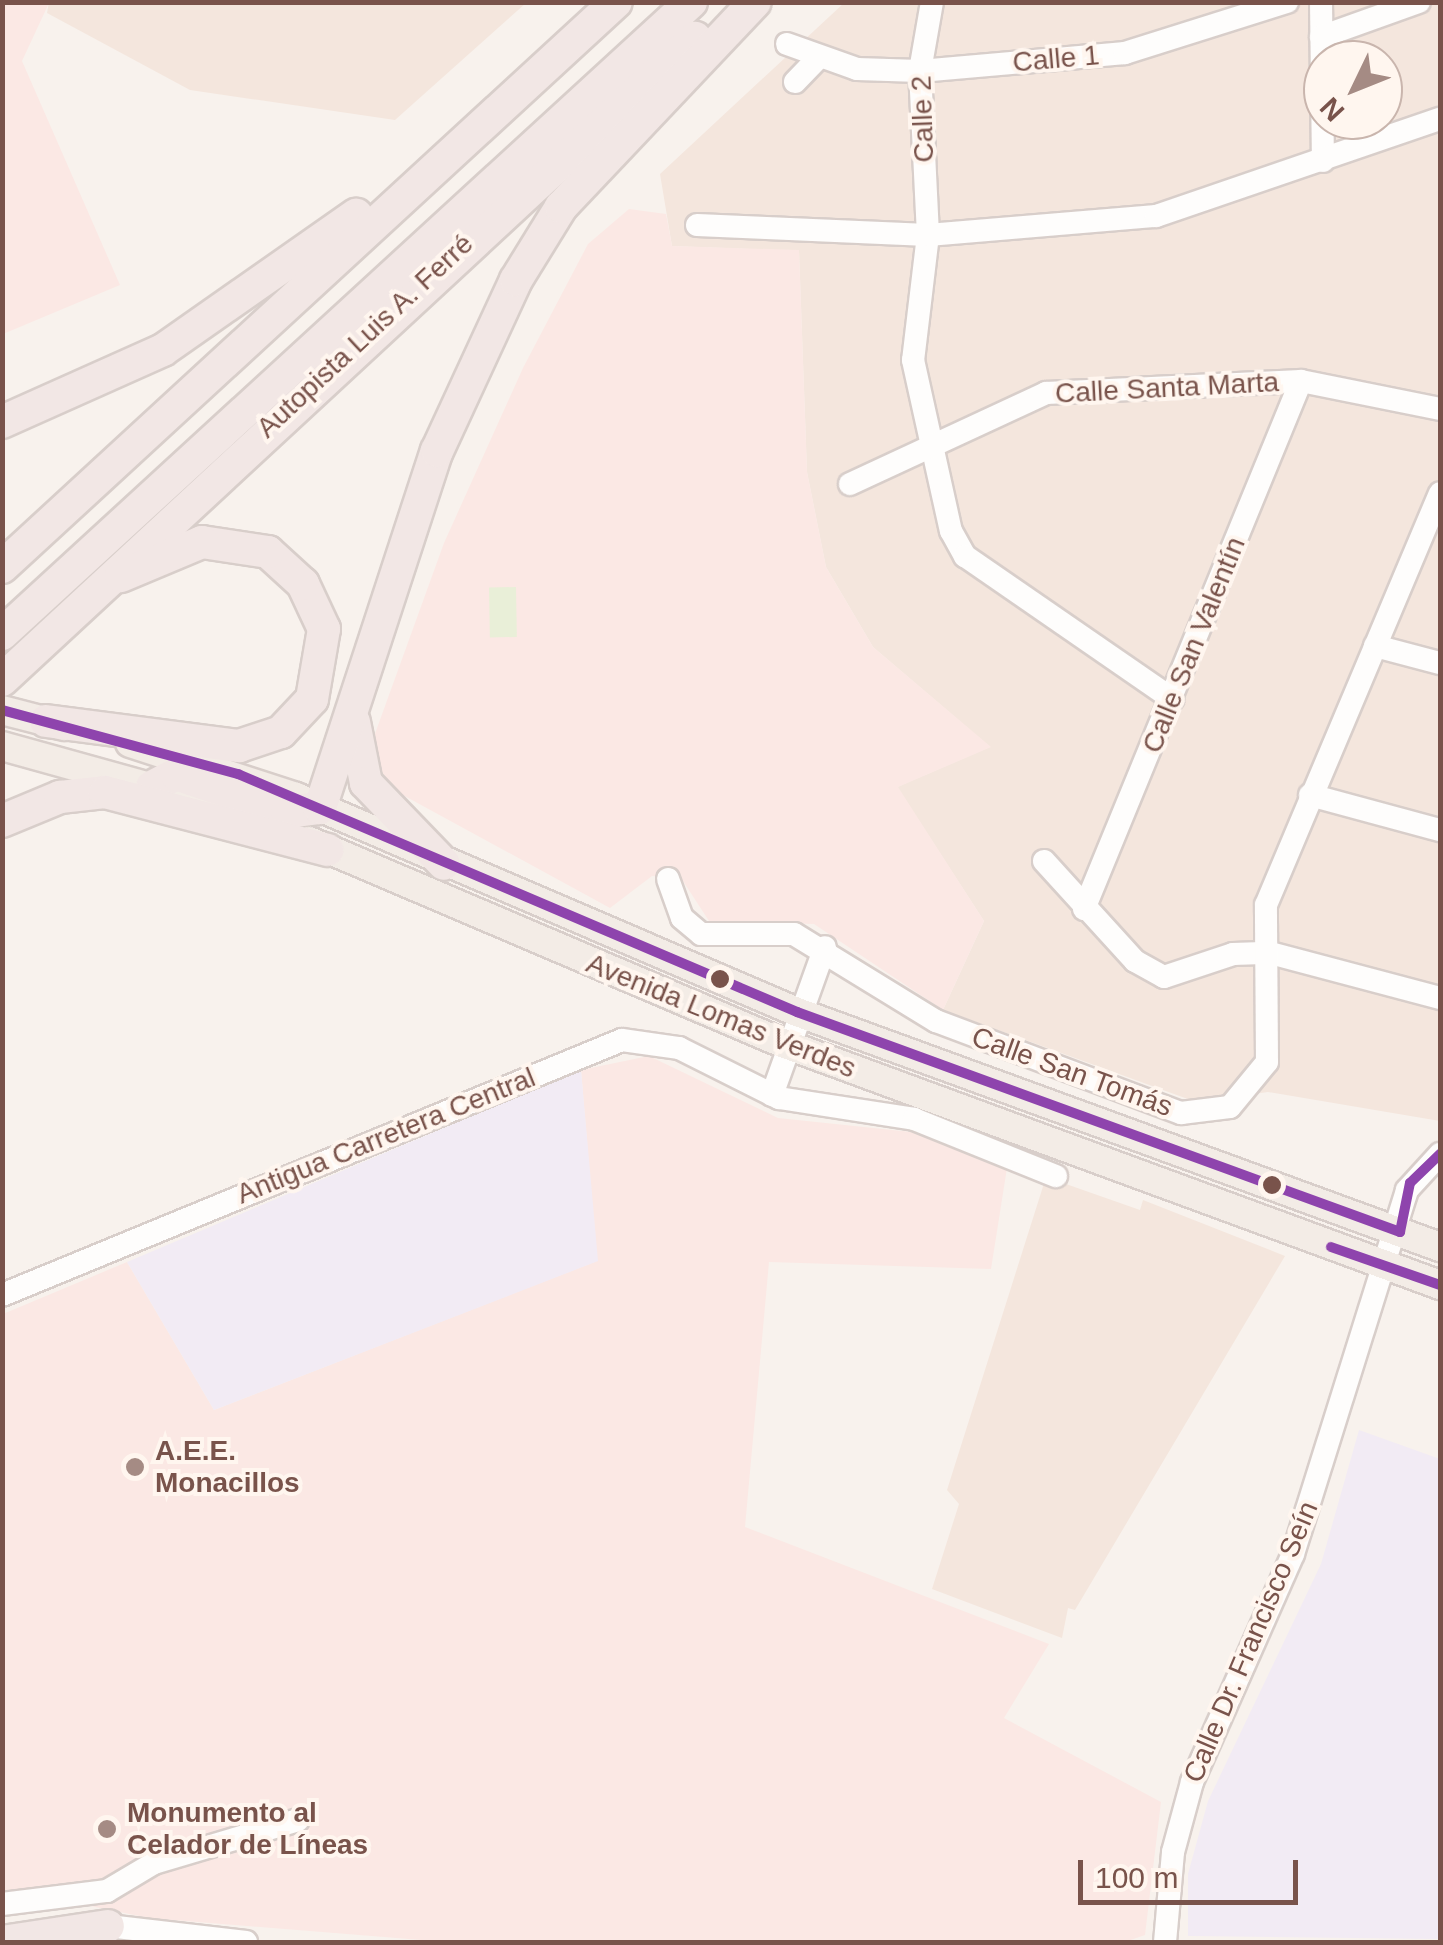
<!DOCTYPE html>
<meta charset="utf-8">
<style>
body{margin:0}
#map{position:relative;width:1443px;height:1945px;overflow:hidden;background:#f8f2ed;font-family:Helvetica,sans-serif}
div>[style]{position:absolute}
.residential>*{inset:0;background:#f4e6dd}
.commercial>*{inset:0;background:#fbe8e4}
.education>*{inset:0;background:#f2ebf4}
.green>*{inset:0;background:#e9efd8;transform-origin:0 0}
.roads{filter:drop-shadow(2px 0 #d8ceca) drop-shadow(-2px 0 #d8ceca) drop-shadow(0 2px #d8ceca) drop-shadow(0 -2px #d8ceca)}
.minor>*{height:22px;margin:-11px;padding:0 11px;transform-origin:11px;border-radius:11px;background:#fefdfc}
.major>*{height:28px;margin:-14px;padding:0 14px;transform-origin:14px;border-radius:14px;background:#f3ece6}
.highway>*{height:32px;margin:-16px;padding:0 16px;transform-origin:16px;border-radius:16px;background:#f2e7e5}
.bus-1>*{height:10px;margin:-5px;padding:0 5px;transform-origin:5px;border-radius:5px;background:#8e44ad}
.dots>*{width:28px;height:28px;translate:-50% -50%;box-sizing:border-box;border:5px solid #fff6ef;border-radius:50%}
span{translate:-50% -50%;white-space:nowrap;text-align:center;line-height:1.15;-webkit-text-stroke:8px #fff6ef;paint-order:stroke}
.street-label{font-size:28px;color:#79534b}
.poi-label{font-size:28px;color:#79534b;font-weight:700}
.left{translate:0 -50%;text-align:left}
.frame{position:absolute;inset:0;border:5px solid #79534b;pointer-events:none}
.north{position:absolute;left:1303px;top:40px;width:100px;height:100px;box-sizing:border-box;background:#fff6ef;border:2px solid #c9b5ad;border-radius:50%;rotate:227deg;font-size:28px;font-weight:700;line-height:40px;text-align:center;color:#79534b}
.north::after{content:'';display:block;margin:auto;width:35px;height:45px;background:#a58b84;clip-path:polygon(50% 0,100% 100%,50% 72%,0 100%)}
.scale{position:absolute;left:1078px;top:1860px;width:220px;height:45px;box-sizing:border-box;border:5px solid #79534b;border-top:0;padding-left:12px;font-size:30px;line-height:35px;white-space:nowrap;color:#79534b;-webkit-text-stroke:8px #fff6ef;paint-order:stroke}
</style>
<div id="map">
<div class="residential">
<div style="clip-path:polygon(49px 2px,526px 3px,395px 120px,190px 90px,47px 13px)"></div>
<div style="clip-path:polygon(evenodd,844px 3px,1440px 3px,1440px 1121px,1268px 1092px,1196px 1102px,943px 1010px,984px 921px,897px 787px,990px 747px,873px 647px,826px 567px,807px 472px,799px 251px,672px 246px,660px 174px,844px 3px,1323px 60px,1383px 60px,1383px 120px,1323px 120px,1323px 60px)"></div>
<div style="clip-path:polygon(1046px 1177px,1140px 1210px,1143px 1200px,1285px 1256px,1075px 1610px,1068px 1608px,1062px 1638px,932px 1589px,959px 1504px,947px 1490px)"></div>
</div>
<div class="commercial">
<div style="clip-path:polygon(3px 2px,49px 3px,22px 61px,120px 285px,3px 334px)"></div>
<div style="clip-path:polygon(629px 209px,666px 214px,672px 246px,799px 250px,807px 472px,826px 567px,873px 647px,991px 747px,898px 787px,984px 921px,943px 1010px,814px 924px,709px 921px,681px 878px,652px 876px,610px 908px,390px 788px,368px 753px,444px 543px,523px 368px,588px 244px)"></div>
<div style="clip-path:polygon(649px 1056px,778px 1118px,911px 1132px,1007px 1168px,991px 1269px,769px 1262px,745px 1527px,1049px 1644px,1004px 1718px,1161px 1802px,1145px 1935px,1125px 1942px,446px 1942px,149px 1918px,76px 1903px,3px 1917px,3px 1314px,127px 1262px,214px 1410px,597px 1261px,581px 1070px)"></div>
</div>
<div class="education">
<div style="clip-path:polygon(581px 1070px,598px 1261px,214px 1410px,127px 1262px)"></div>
<div style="clip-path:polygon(1359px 1430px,1440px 1459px,1440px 1939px,1188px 1936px,1188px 1874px,1208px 1801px,1321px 1564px)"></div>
</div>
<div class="green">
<div style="left:516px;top:587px;width:50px;height:27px;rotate:89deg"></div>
</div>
<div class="roads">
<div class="minor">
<div style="left:932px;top:2px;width:70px;rotate:99.9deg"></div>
<div style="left:920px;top:71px;width:164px;rotate:87.2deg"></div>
<div style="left:928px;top:235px;width:126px;rotate:96.8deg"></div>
<div style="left:913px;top:360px;width:175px;rotate:77.5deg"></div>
<div style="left:951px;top:531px;width:29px;rotate:61deg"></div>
<div style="left:965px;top:556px;width:252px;rotate:34.6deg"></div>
<div style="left:1321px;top:2px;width:159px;rotate:89.3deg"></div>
<div style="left:1321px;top:37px;width:104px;rotate:-19.7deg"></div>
<div style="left:787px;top:44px;width:74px;rotate:19.7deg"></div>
<div style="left:857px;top:69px;width:63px;rotate:1.8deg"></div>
<div style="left:920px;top:71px;width:206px;rotate:-5deg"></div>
<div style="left:1125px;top:53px;width:170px;rotate:-17.5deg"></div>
<div style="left:795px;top:82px;width:33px;rotate:-46deg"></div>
<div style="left:697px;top:225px;width:231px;rotate:2.5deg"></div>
<div style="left:928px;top:235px;width:229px;rotate:-4.8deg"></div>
<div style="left:1156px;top:216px;width:300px;rotate:-18.9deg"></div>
<div style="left:850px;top:484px;width:216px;rotate:-24.9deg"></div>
<div style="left:1046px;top:393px;width:255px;rotate:-2.7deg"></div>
<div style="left:1301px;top:381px;width:142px;rotate:11.4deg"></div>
<div style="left:1375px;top:646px;width:67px;rotate:14.7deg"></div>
<div style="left:1310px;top:795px;width:135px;rotate:15.1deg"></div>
<div style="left:1044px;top:861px;width:135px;rotate:47.7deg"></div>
<div style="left:1135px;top:961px;width:33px;rotate:29deg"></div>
<div style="left:1164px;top:977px;width:73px;rotate:-18.4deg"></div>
<div style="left:1233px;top:954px;width:37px;rotate:-2deg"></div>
<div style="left:1270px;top:953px;width:176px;rotate:14.8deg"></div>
<div style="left:668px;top:879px;width:41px;rotate:70.3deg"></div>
<div style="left:682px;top:918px;width:25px;rotate:40deg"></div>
<div style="left:701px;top:934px;width:93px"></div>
<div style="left:794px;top:934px;width:167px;rotate:31.5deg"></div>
<div style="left:936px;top:1021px;width:262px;rotate:20.6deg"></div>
<div style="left:1181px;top:1113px;width:49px;rotate:-7deg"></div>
<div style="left:1230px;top:1107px;width:58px;rotate:-50.6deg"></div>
<div style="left:1267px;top:1062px;width:157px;rotate:-90.4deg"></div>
<div style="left:1266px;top:905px;width:447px;rotate:-67.1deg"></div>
<div style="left:1084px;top:909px;width:571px;rotate:-67.66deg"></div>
<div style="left:772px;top:1095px;width:157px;rotate:-70.3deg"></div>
<div style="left:2px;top:1295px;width:670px;rotate:-22.36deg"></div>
<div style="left:622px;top:1040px;width:58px;rotate:8deg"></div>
<div style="left:679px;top:1048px;width:112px;rotate:26.6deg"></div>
<div style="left:779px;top:1098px;width:137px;rotate:8.8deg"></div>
<div style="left:914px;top:1119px;width:153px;rotate:21.9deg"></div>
<div style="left:107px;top:1891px;width:55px;rotate:-30.8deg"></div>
<div style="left:154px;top:1863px;width:150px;rotate:-16.6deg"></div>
<div style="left:2px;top:1904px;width:106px;rotate:-7.1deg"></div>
<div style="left:108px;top:1926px;width:139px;rotate:6.6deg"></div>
<div style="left:1165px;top:1942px;width:90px;rotate:-84.9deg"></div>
<div style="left:1173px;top:1852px;width:73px;rotate:-74.8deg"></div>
<div style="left:1192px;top:1782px;width:249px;rotate:-66.1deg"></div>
<div style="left:1293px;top:1554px;width:381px;rotate:-72.6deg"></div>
<div style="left:1407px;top:1190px;width:49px;rotate:-47.5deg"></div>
</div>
<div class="major">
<div style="left:2px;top:710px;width:64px;rotate:14.5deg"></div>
<div style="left:130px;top:743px;width:175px;rotate:18deg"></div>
<div style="left:296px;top:797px;width:545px;rotate:23.23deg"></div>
<div style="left:797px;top:1012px;width:685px;rotate:20.08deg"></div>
<div style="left:2px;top:746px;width:244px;rotate:15.5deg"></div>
<div style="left:309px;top:841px;width:517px;rotate:23.1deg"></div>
<div style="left:785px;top:1044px;width:698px;rotate:20.2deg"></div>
</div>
<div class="highway">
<div style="left:2px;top:422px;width:176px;rotate:-24.1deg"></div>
<div style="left:163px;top:350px;width:236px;rotate:-35deg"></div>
<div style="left:2px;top:567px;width:834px;rotate:-42.62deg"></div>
<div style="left:2px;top:634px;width:935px;rotate:-42.53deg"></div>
<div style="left:2px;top:680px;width:945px;rotate:-42.81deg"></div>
<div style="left:46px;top:721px;width:195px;rotate:7.4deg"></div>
<div style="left:239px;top:746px;width:44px;rotate:-18.4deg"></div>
<div style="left:281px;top:732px;width:45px;rotate:-46.8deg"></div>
<div style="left:312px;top:699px;width:71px;rotate:-80.3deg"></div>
<div style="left:324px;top:629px;width:50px;rotate:-115deg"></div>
<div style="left:303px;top:584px;width:47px;rotate:-137.6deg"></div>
<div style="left:268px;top:552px;width:67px;rotate:-171.4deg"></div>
<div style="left:202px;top:542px;width:88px;rotate:157.2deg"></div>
<div style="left:354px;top:722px;width:62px;rotate:78.9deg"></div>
<div style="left:366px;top:783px;width:112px;rotate:46.1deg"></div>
<div style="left:152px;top:787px;width:27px;rotate:-28deg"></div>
<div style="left:176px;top:774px;width:117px;rotate:18.9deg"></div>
<div style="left:287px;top:812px;width:33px;rotate:-7deg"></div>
<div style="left:320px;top:808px;width:376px;rotate:-71.9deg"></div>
<div style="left:437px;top:451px;width:188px;rotate:-65.2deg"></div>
<div style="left:516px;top:280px;width:86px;rotate:-58.3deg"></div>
<div style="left:561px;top:207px;width:282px;rotate:-46.6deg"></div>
<div style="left:2px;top:821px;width:63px;rotate:-22.5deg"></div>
<div style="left:60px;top:797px;width:45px;rotate:-6.3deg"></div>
<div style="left:105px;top:792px;width:230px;rotate:14.6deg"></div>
<div style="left:2px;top:1942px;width:107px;rotate:-8.6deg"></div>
</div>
</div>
<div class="bus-1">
<div style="left:2px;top:710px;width:245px;rotate:15.2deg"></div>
<div style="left:238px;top:774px;width:608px;rotate:23.06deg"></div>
<div style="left:797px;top:1012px;width:642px;rotate:20.04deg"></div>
<div style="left:1400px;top:1232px;width:50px;rotate:-78.5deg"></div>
<div style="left:1410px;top:1183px;width:42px;rotate:-44deg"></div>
<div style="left:1331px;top:1247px;width:115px;rotate:19.2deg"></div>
</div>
<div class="dots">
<div style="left:720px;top:979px;background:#79534b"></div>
<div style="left:1272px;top:1185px;background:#79534b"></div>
<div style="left:135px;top:1467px;background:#a58b84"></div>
<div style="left:107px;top:1829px;background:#a58b84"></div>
</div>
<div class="street-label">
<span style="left:1056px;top:59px;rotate:-5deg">Calle 1</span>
<span style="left:923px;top:119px;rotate:-92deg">Calle 2</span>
<span style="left:365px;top:336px;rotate:-43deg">Autopista Luis A. Ferré</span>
<span style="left:1167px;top:388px;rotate:-3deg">Calle Santa Marta</span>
<span style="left:1194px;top:645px;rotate:-68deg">Calle San Valentín</span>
<span style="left:721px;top:1016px;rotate:22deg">Avenida Lomas Verdes</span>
<span style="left:1072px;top:1072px;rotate:20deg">Calle San Tomás</span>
<span style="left:386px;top:1136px;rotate:-22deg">Antigua Carretera Central</span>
<span style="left:1251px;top:1642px;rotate:-67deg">Calle Dr. Francisco Seín</span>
</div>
<div class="poi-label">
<span class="left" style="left:155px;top:1467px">A.E.E.<br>Monacillos</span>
<span class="left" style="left:127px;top:1829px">Monumento al<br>Celador de Líneas</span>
</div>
<div class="frame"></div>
<div class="north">N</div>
<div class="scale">100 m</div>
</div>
